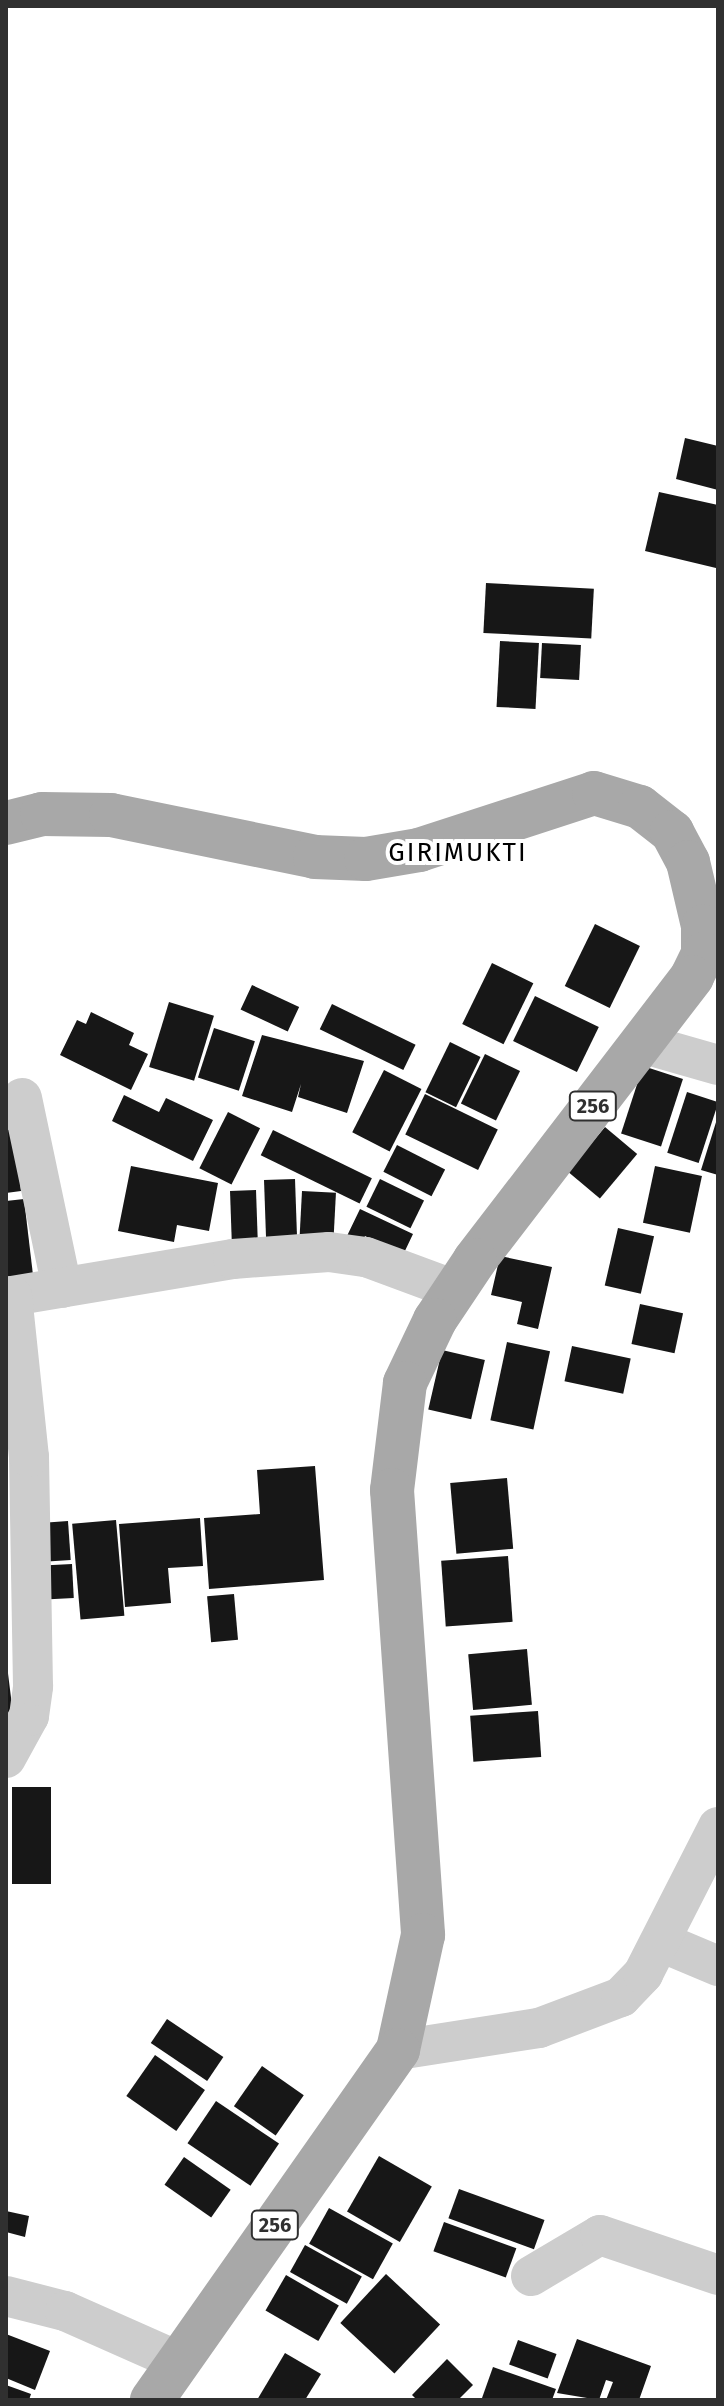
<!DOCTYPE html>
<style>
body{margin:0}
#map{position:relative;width:724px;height:2406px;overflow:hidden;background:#fff;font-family:"Fira Sans",sans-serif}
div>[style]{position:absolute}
.building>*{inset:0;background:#171717;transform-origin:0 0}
.minor>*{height:40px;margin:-20px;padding:0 20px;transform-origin:20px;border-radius:20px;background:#cdcdcd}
.major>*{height:44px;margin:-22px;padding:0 22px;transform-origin:22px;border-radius:22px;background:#a8a8a8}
span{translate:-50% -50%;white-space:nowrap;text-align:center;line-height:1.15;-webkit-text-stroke:8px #fff;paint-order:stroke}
.shield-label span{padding:2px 6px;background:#fff;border:2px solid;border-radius:6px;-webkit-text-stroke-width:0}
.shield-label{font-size:20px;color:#303030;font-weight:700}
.quarter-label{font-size:26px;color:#000;letter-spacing:2px}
.frame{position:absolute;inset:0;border:8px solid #303030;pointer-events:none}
</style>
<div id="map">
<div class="building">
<div style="clip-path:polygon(685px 438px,718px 446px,718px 490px,676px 479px)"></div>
<div style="clip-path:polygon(659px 492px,718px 505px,716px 568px,645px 551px)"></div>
<div style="left:486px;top:583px;width:108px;height:50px;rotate:3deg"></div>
<div style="left:500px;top:641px;width:39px;height:66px;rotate:3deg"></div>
<div style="left:542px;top:643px;width:39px;height:35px;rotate:3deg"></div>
<div style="left:595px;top:924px;width:50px;height:69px;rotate:26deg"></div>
<div style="left:492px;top:963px;width:46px;height:68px;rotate:26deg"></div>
<div style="left:252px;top:985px;width:52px;height:27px;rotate:25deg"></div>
<div style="left:535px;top:996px;width:71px;height:50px;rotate:26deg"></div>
<div style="left:169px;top:1002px;width:47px;height:68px;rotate:17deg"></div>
<div style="left:332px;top:1004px;width:93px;height:28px;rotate:26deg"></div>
<div style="clip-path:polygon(91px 1012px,134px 1033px,129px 1045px,148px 1054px,131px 1090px,60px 1055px,77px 1020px,86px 1024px)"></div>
<div style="left:214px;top:1028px;width:43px;height:52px;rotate:18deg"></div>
<div style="clip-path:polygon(262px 1035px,364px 1061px,347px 1113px,298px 1097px,301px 1084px,292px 1112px,242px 1096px)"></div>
<div style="left:450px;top:1042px;width:34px;height:56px;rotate:26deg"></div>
<div style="left:485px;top:1054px;width:39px;height:55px;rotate:26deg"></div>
<div style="left:643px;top:1066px;width:42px;height:71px;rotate:18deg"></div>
<div style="left:384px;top:1070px;width:42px;height:70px;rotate:27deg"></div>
<div style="left:687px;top:1092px;width:33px;height:64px;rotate:18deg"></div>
<div style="left:425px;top:1094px;width:81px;height:45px;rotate:26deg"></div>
<div style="clip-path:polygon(124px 1095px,159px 1112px,166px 1098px,213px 1120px,193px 1161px,112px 1121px)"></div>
<div style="left:228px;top:1112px;width:36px;height:63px;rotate:27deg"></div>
<div style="clip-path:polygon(717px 1119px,718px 1120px,718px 1175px,701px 1170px)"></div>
<div style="left:605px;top:1127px;width:42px;height:58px;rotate:40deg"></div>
<div style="clip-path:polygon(14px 1129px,21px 1191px,6px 1193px,6px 1130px)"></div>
<div style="left:273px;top:1130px;width:110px;height:28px;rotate:26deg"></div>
<div style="left:397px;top:1145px;width:54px;height:30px;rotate:27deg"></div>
<div style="clip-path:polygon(131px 1166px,218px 1183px,209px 1231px,177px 1225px,174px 1242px,118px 1231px)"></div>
<div style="left:655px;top:1166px;width:48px;height:58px;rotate:12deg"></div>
<div style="left:295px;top:1179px;width:60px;height:31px;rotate:88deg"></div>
<div style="left:380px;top:1179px;width:49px;height:31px;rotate:26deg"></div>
<div style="left:256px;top:1190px;width:50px;height:26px;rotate:88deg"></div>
<div style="left:302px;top:1191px;width:34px;height:52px;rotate:3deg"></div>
<div style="clip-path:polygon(24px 1199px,33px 1275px,6px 1278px,6px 1201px)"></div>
<div style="clip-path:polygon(360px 1209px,413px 1234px,403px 1255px,365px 1236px,361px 1246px,346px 1238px)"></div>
<div style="left:618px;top:1228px;width:37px;height:59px;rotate:13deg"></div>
<div style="clip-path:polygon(500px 1256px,552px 1267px,538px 1329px,517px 1324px,522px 1302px,491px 1295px)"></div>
<div style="left:640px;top:1304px;width:44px;height:41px;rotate:12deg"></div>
<div style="left:507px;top:1342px;width:44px;height:80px;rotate:12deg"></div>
<div style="left:572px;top:1346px;width:60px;height:36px;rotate:12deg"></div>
<div style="left:442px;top:1350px;width:44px;height:61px;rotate:13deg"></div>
<div style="clip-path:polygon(315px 1466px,324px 1580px,209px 1589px,204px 1518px,260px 1514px,257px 1470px)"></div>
<div style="left:507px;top:1478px;width:71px;height:57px;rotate:85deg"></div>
<div style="clip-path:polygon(200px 1518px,203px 1566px,168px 1568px,171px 1603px,125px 1607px,119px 1524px)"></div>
<div style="left:116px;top:1520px;width:96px;height:44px;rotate:85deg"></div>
<div style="left:68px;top:1521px;width:39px;height:31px;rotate:86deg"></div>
<div style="left:508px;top:1556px;width:66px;height:67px;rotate:86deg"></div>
<div style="left:72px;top:1564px;width:34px;height:29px;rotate:87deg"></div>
<div style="left:234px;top:1594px;width:46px;height:27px;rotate:85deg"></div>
<div style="left:527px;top:1649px;width:56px;height:59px;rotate:85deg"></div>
<div style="clip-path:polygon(6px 1657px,14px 1722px,6px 1722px)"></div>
<div style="left:538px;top:1711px;width:46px;height:68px;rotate:86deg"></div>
<div style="left:51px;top:1787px;width:97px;height:39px;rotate:90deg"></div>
<div style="left:167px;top:2019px;width:68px;height:29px;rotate:34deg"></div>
<div style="left:155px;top:2055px;width:61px;height:50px;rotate:35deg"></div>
<div style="left:262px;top:2066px;width:51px;height:49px;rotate:35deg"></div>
<div style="left:216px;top:2101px;width:76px;height:51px;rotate:34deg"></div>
<div style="left:379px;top:2156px;width:61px;height:64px;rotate:30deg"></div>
<div style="left:184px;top:2157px;width:57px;height:34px;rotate:35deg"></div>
<div style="left:459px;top:2189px;width:91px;height:31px;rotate:20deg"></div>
<div style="left:329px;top:2208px;width:73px;height:41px;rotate:29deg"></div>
<div style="clip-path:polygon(6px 2211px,29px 2216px,25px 2237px,6px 2232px)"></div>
<div style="left:444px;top:2222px;width:77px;height:31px;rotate:20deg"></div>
<div style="left:305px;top:2245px;width:65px;height:31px;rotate:29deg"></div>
<div style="left:386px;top:2274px;width:74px;height:67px;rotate:43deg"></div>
<div style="left:286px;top:2275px;width:61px;height:41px;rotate:30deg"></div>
<div style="clip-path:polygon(6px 2334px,50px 2351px,35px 2390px,6px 2378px)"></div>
<div style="clip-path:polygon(577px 2339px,651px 2366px,639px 2400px,606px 2400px,613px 2382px,606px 2380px,599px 2400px,557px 2393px)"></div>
<div style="left:518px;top:2340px;width:41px;height:26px;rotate:20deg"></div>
<div style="clip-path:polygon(285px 2353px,321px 2374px,305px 2400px,257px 2400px)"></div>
<div style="clip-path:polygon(447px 2359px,473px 2385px,458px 2400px,417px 2400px,412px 2395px)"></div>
<div style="clip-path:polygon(493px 2367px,556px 2389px,552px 2400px,482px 2398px)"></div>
<div style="clip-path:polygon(6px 2385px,31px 2394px,29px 2400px,6px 2400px)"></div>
</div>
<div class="minor">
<div style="left:641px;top:1043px;width:80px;rotate:15.9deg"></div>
<div style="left:22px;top:1098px;width:194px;rotate:78.1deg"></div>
<div style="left:6px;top:1297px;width:230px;rotate:-9.5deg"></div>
<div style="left:233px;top:1259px;width:96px;rotate:-4.2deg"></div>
<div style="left:329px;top:1252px;width:37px;rotate:8deg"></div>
<div style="left:366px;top:1257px;width:95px;rotate:20.3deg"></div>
<div style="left:6px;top:1758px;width:48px;rotate:-61.3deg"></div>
<div style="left:29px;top:1716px;width:30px;rotate:-82deg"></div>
<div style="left:33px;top:1686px;width:229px;rotate:-91deg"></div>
<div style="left:29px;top:1457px;width:162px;rotate:-96deg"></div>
<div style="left:661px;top:1942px;width:62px;rotate:22.8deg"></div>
<div style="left:398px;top:2050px;width:143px;rotate:-8.9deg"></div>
<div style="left:539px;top:2028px;width:88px;rotate:-20.7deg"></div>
<div style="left:621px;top:1997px;width:32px;rotate:-46deg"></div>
<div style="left:643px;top:1974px;width:165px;rotate:-63deg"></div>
<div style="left:531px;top:2276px;width:80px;rotate:-30.7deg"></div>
<div style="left:600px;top:2235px;width:125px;rotate:18.7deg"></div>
<div style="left:6px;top:2296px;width:61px;rotate:14.3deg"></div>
<div style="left:65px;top:2311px;width:124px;rotate:23.9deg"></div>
</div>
<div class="major">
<div style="left:6px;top:823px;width:37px;rotate:-14deg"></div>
<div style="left:42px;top:814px;width:69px;rotate:0.8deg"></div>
<div style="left:111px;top:815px;width:208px;rotate:11.6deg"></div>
<div style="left:315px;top:857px;width:51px;rotate:2.2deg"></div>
<div style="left:366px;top:859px;width:54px;rotate:-9.6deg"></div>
<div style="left:419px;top:850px;width:184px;rotate:-18deg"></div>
<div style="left:594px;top:793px;width:48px;rotate:16.9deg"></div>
<div style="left:640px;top:807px;width:41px;rotate:38deg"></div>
<div style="left:672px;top:832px;width:34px;rotate:62deg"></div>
<div style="left:688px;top:862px;width:66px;rotate:76.8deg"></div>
<div style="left:703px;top:926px;width:28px;rotate:90deg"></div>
<div style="left:703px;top:954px;width:25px;rotate:116deg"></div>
<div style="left:692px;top:977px;width:357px;rotate:127.5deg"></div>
<div style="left:475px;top:1260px;width:72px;rotate:123.7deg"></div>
<div style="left:435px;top:1320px;width:70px;rotate:115.5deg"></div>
<div style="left:405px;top:1383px;width:108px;rotate:96.9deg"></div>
<div style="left:392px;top:1490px;width:446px;rotate:86deg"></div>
<div style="left:423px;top:1935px;width:118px;rotate:102.3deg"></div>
<div style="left:398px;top:2050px;width:428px;rotate:125.1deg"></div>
</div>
<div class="shield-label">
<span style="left:593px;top:1106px">256</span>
<span style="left:275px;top:2225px">256</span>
</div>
<div class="quarter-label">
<span style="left:458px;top:853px">GIRIMUKTI</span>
</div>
<div class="frame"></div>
</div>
